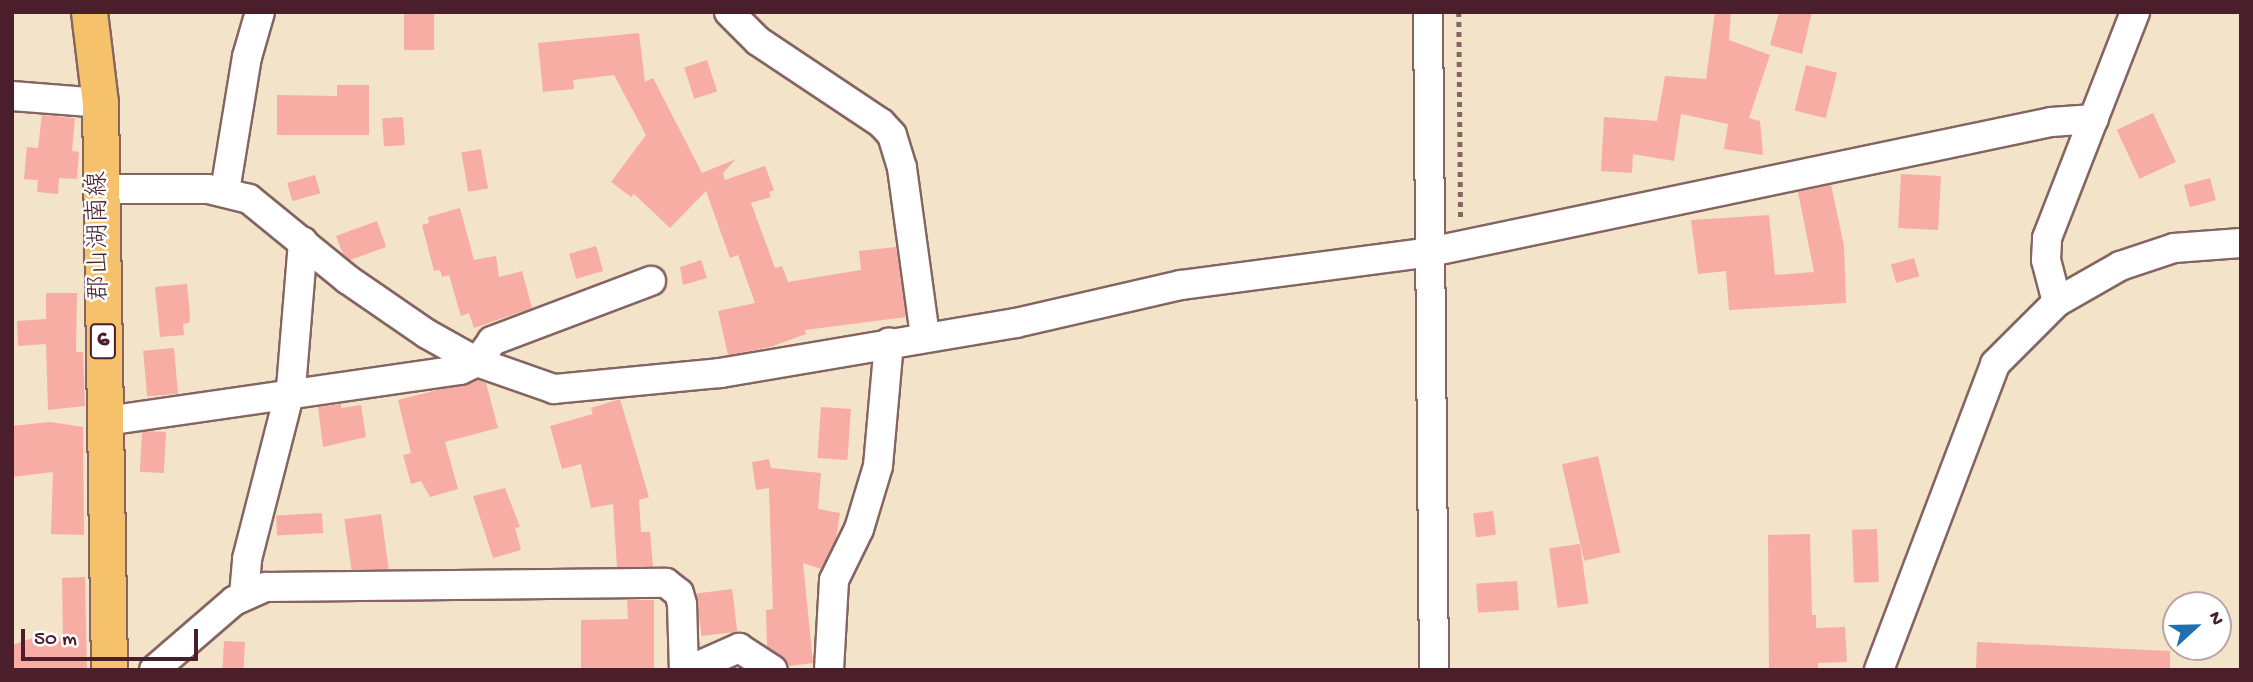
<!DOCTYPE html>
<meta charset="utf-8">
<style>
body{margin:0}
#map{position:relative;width:2253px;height:682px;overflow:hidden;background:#f3e3c8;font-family:"Gochi Hand","Klee One",sans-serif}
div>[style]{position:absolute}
.building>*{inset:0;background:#f7ada3;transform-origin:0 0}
.path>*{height:4.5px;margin-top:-2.25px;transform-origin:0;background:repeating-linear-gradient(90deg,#856462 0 5px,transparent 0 10px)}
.roads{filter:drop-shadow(2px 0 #856462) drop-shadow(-2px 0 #856462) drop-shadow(0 2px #856462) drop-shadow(0 -2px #856462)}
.minor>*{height:28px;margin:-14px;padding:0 14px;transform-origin:14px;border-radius:14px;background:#fff}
.major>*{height:35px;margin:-17.5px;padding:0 17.5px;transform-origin:17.5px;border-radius:17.5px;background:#f5c16b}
span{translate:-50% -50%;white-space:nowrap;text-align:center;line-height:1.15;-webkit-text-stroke:5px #fff;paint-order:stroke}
.shield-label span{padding:2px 5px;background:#fff;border:2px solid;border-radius:5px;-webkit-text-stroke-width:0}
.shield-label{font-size:24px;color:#4a1f2b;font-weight:700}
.street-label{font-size:26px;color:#4a1f2b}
.frame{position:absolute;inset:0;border:14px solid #4a1f2b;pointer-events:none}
.north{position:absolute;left:2162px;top:591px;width:70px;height:70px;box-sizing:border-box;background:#fff;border:2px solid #b7a5aa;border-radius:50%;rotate:68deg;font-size:19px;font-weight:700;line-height:28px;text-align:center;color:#4a1f2b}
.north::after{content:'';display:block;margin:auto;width:24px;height:32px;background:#1f6fb2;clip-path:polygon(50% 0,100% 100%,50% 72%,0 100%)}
.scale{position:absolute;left:21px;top:629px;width:177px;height:32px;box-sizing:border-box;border:4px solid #4a1f2b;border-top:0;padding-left:9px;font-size:21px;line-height:24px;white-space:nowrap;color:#4a1f2b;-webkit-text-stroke:5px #fff;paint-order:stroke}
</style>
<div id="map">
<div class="building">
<div style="left:404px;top:12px;width:30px;height:38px"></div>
<div style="clip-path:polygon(1715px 12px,1731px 12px,1729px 40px,1770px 55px,1749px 118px,1760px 121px,1763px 155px,1724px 149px,1728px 124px,1681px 114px,1674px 161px,1633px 154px,1632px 173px,1601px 171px,1604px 117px,1657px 121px,1665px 76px,1706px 79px)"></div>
<div style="clip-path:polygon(1779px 12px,1812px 12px,1802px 54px,1770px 45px)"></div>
<div style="clip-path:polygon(639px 33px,645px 82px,653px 78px,702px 173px,736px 159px,723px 173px,725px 180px,765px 166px,774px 190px,769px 192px,771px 197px,751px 203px,775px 268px,782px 266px,788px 282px,861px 270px,859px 251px,896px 247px,906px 317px,805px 330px,806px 334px,770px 347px,728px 355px,718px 311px,755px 303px,738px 255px,730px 258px,706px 191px,670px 228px,634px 194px,631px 197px,611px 182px,646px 135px,614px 75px,573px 80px,574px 89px,543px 92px,538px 43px)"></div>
<div style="left:707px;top:60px;width:33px;height:24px;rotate:72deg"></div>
<div style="left:1806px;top:65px;width:32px;height:47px;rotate:14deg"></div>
<div style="clip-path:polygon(337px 85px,369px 85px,369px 135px,277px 135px,277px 95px,337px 96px)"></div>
<div style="left:2153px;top:113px;width:54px;height:40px;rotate:65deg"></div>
<div style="clip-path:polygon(42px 115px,75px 118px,72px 151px,79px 152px,77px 179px,59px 178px,58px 194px,37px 192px,38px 180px,24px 179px,27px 147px,38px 148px)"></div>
<div style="left:403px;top:117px;width:28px;height:21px;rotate:86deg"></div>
<div style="left:481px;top:149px;width:40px;height:20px;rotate:80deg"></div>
<div style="left:1901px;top:174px;width:40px;height:54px;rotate:3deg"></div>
<div style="left:315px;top:175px;width:19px;height:29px;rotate:74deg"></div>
<div style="left:2210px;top:178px;width:23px;height:27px;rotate:75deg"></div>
<div style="clip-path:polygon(1831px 185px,1844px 246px,1846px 303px,1729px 310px,1726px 271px,1698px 274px,1691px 220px,1769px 215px,1775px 275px,1814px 272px,1798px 192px)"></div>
<div style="clip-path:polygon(460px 208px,474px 260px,496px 256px,499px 277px,522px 271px,532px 308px,474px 328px,469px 313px,461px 316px,449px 275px,442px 277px,440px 270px,434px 271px,422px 225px,429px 223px,428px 217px)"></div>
<div style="clip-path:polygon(377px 221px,386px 247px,350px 260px,343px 254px,336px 236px)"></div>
<div style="left:596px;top:246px;width:26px;height:28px;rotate:74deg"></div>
<div style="left:1914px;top:258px;width:19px;height:24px;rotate:74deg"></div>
<div style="clip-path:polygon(701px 260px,707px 278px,683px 285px,680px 267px)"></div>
<div style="clip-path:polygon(187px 284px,190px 316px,189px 323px,183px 324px,184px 335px,160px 337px,155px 287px)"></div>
<div style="clip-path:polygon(46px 293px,77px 293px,76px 352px,83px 352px,85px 406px,48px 410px,46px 344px,18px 346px,17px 321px,46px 319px)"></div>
<div style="left:174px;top:348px;width:46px;height:31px;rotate:85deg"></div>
<div style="clip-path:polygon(478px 380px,486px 383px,498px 428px,445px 442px,458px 489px,430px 497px,421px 481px,411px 484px,403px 455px,411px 453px,398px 400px)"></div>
<div style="clip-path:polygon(620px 399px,649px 497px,639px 500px,641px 532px,650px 532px,653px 567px,617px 567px,613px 504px,591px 508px,581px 464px,562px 469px,550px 426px,593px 414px,591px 408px)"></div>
<div style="clip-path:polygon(341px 404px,341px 408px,361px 405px,366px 437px,323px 447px,318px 407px)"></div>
<div style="left:821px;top:407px;width:30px;height:51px;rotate:4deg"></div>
<div style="clip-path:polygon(50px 422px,83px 427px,84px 535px,51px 534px,53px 472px,12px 477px,12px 426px)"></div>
<div style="left:166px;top:432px;width:41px;height:24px;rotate:93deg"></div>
<div style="left:1598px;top:456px;width:99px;height:37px;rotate:77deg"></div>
<div style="clip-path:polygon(769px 459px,771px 468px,821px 473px,818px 509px,840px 513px,836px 539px,821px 569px,803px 563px,813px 663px,789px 666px,767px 646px,766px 610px,773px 609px,769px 488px,756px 490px,752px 462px)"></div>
<div style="clip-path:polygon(505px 488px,520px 527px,515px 528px,521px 550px,493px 558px,473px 496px)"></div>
<div style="left:1493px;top:511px;width:24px;height:20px;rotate:83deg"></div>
<div style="left:322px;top:513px;width:20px;height:46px;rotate:87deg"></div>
<div style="left:381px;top:514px;width:56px;height:37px;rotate:82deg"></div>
<div style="left:1877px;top:529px;width:53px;height:25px;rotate:88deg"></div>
<div style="clip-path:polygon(1810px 534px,1812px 615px,1816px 615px,1816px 628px,1845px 627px,1847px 662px,1818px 663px,1818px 670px,1769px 670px,1768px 535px)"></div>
<div style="left:1580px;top:544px;width:60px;height:31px;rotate:82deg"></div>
<div style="clip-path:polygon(85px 577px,87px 670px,12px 670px,12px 645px,33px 638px,63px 637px,62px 578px)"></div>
<div style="left:1517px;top:581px;width:29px;height:41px;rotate:86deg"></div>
<div style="left:732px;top:589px;width:43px;height:36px;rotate:83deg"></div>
<div style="clip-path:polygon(627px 600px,654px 600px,654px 670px,581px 670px,581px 620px,628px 619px)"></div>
<div style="left:224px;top:641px;width:21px;height:29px;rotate:3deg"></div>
<div style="clip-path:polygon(1977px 642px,2170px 651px,2170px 670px,1976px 670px)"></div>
</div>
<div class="path">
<div style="left:1459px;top:12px;width:209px;rotate:89.5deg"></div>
</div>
<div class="roads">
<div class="minor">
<div style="left:729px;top:12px;width:41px;rotate:45deg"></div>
<div style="left:758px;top:41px;width:148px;rotate:33.7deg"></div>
<div style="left:881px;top:123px;width:16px;rotate:47deg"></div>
<div style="left:892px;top:135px;width:34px;rotate:73deg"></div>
<div style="left:902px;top:168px;width:170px;rotate:82.2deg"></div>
<div style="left:1428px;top:12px;width:658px;rotate:89.48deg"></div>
<div style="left:12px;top:96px;width:88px;rotate:4.5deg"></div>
<div style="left:101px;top:189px;width:107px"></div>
<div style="left:208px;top:189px;width:42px;rotate:13.7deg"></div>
<div style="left:249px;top:199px;width:127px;rotate:39.2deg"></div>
<div style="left:347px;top:279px;width:97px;rotate:34.5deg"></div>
<div style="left:427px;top:334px;width:57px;rotate:29.2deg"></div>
<div style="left:477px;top:362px;width:82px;rotate:19.3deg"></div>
<div style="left:554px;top:389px;width:167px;rotate:-5.5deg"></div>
<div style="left:720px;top:373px;width:300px;rotate:-9.6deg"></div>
<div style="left:1016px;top:323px;width:169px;rotate:-13deg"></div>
<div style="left:1181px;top:285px;width:251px;rotate:-7.5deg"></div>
<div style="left:1430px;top:252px;width:634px;rotate:-11.82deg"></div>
<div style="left:2051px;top:122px;width:43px;rotate:-4deg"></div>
<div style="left:225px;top:191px;width:136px;rotate:-80.7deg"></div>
<div style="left:247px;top:57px;width:47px;rotate:-73.9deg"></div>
<div style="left:2057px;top:302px;width:43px;rotate:-104.7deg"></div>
<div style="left:2046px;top:260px;width:22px;rotate:-87deg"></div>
<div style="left:2047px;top:238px;width:243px;rotate:-68.7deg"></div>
<div style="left:106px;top:421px;width:358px;rotate:-8.2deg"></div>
<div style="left:460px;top:370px;width:19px;rotate:-25deg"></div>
<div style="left:477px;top:362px;width:26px;rotate:-54deg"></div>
<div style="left:492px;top:341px;width:170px;rotate:-20.7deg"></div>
<div style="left:244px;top:595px;width:36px;rotate:-85deg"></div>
<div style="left:247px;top:559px;width:177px;rotate:-75.6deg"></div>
<div style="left:291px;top:388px;width:147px;rotate:-85.3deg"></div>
<div style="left:154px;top:670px;width:106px;rotate:-40.8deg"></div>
<div style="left:234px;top:601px;width:35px;rotate:-24deg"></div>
<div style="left:266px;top:587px;width:400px;rotate:-0.6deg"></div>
<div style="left:666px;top:583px;width:16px;rotate:38deg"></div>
<div style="left:679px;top:593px;width:11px;rotate:75deg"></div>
<div style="left:682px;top:604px;width:66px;rotate:88.3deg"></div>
<div style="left:689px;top:670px;width:55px;rotate:-23.7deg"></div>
<div style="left:739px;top:648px;width:40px;rotate:32.9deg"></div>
<div style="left:829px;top:670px;width:90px;rotate:-86.8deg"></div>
<div style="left:834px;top:580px;width:57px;rotate:-63.9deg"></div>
<div style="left:859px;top:529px;width:66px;rotate:-73.2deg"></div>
<div style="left:878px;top:466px;width:124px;rotate:-84.9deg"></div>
<div style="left:1879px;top:670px;width:327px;rotate:-69.2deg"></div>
<div style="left:1995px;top:364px;width:88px;rotate:-45deg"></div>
<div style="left:2057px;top:302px;width:73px;rotate:-29.7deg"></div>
<div style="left:2120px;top:266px;width:57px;rotate:-18.4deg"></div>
<div style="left:2174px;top:248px;width:67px;rotate:-4.3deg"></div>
</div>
<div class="major">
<div style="left:89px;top:12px;width:92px;rotate:83.1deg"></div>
<div style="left:100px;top:103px;width:567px;rotate:89.09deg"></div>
</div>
</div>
<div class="shield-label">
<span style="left:103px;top:341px">6</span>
</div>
<div class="street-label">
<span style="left:101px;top:236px;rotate:-91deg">郡山湖南線</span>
</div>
<div class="frame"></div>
<div class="north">N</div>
<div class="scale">50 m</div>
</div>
